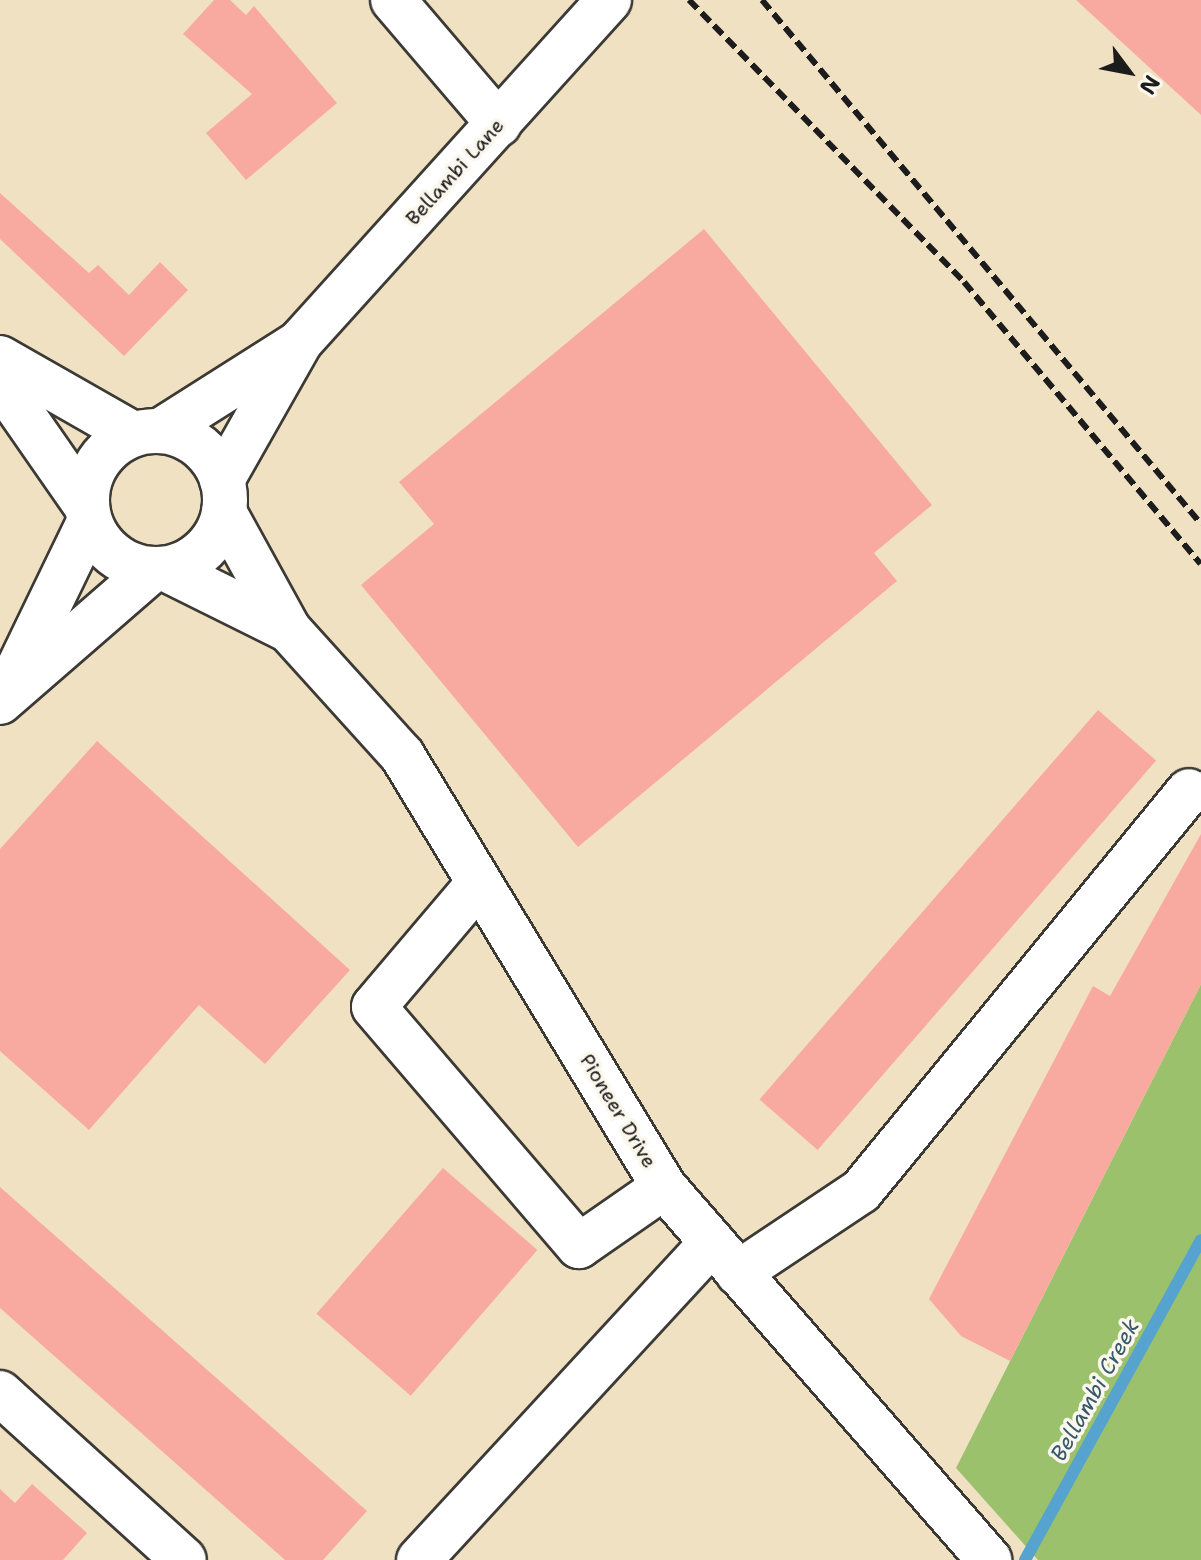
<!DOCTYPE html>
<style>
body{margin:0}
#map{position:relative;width:1201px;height:1560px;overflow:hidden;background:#f1e1c3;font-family:"Shantell Sans",sans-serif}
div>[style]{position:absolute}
.green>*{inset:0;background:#9cc16c}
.stream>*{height:12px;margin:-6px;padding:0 6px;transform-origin:6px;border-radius:6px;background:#55a3ce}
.building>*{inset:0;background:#f9aaa0;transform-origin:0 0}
.roads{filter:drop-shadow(2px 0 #3c3a35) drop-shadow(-2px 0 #3c3a35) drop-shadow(0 2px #3c3a35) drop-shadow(0 -2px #3c3a35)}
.minor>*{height:44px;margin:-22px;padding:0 22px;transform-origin:22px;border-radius:22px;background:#fff}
.major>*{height:44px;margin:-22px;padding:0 22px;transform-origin:22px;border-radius:22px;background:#fff}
.major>.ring{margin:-22px;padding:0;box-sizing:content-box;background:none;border:44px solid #fff;border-radius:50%}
.rail>*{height:6px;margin-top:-3px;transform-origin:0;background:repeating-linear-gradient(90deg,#1c1c1c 0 12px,transparent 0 18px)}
span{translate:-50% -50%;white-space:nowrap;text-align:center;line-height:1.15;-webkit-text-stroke:7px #fbf7ec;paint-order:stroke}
.street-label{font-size:20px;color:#1c1c1c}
.water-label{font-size:22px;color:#36596c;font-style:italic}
.north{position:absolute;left:1089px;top:32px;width:80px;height:80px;-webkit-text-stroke:6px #fbf7ec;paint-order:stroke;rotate:122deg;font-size:22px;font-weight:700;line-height:32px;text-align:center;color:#1c1c1c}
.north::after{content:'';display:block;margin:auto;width:28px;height:36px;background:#1c1c1c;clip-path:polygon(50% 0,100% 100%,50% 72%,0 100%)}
</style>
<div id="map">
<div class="green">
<div style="clip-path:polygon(1201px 984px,1201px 1560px,1038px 1560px,956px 1468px)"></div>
</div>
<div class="stream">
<div style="left:1025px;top:1560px;width:365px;rotate:-61.2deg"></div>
</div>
<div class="building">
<div style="clip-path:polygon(214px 0,230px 0,246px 15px,254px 6px,337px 103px,246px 180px,206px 133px,252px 94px,183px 34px)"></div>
<div style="clip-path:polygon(1076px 0,1201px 0,1201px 115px)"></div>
<div style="clip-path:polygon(0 193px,89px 273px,98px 265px,129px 295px,160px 262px,188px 290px,124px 356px,0 239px)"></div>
<div style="clip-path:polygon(704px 229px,932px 505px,874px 553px,897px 581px,578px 847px,361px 585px,434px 524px,399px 482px)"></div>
<div style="left:1098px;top:710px;width:77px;height:516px;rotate:41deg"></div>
<div style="clip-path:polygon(97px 741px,350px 970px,265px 1064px,199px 1005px,89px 1130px,0 1051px,0 849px)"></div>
<div style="clip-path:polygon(1201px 834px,1201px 984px,1010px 1361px,961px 1336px,929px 1299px,1093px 986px,1110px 996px)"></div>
<div style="left:443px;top:1168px;width:125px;height:193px;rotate:41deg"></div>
<div style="clip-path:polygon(0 1187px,367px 1511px,323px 1560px,285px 1560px,0 1308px)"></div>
<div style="clip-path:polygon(32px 1484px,87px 1533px,63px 1560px,0 1560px,0 1489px,15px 1503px)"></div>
</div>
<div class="roads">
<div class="minor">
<div style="left:393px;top:0;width:163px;rotate:49.5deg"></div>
<div style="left:19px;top:667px;width:161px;rotate:-64.2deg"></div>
<div style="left:0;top:702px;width:201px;rotate:-41deg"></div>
<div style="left:479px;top:883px;width:162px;rotate:130.3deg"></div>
<div style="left:374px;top:1007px;width:315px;rotate:49.4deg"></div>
<div style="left:579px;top:1246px;width:103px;rotate:-34.8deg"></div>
<div style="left:738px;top:1273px;width:148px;rotate:-33.7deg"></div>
<div style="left:861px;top:1191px;width:517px;rotate:-50.65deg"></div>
<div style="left:0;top:1393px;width:248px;rotate:42.2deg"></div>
<div style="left:419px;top:1560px;width:432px;rotate:-47.3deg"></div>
</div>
<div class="major">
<div style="left:0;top:358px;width:153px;rotate:29.7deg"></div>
<div style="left:0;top:382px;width:152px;rotate:55.2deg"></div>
<div class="ring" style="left:87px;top:431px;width:94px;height:94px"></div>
<div style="left:160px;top:431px;width:161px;rotate:-32.3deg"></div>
<div style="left:222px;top:480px;width:159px;rotate:-60.5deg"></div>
<div style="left:300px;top:342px;width:461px;rotate:-47.9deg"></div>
<div style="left:224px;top:512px;width:135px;rotate:61.2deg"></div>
<div style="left:289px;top:630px;width:169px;rotate:47.9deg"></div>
<div style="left:402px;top:755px;width:505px;rotate:58.76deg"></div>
<div style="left:664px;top:1187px;width:495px;rotate:48.9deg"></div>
<div style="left:166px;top:569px;width:137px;rotate:26.4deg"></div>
</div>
</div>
<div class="rail">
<div style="left:689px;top:0;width:394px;rotate:45.7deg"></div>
<div style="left:964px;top:282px;width:368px;rotate:50deg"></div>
<div style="left:762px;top:0;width:684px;rotate:50.04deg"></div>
</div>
<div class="street-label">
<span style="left:455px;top:172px;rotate:-48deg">Bellambi Lane</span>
<span style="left:618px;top:1111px;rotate:59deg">Pioneer Drive</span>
</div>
<div class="water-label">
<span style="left:1095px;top:1390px;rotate:-61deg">Bellambi Creek</span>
</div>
<div class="north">N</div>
</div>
